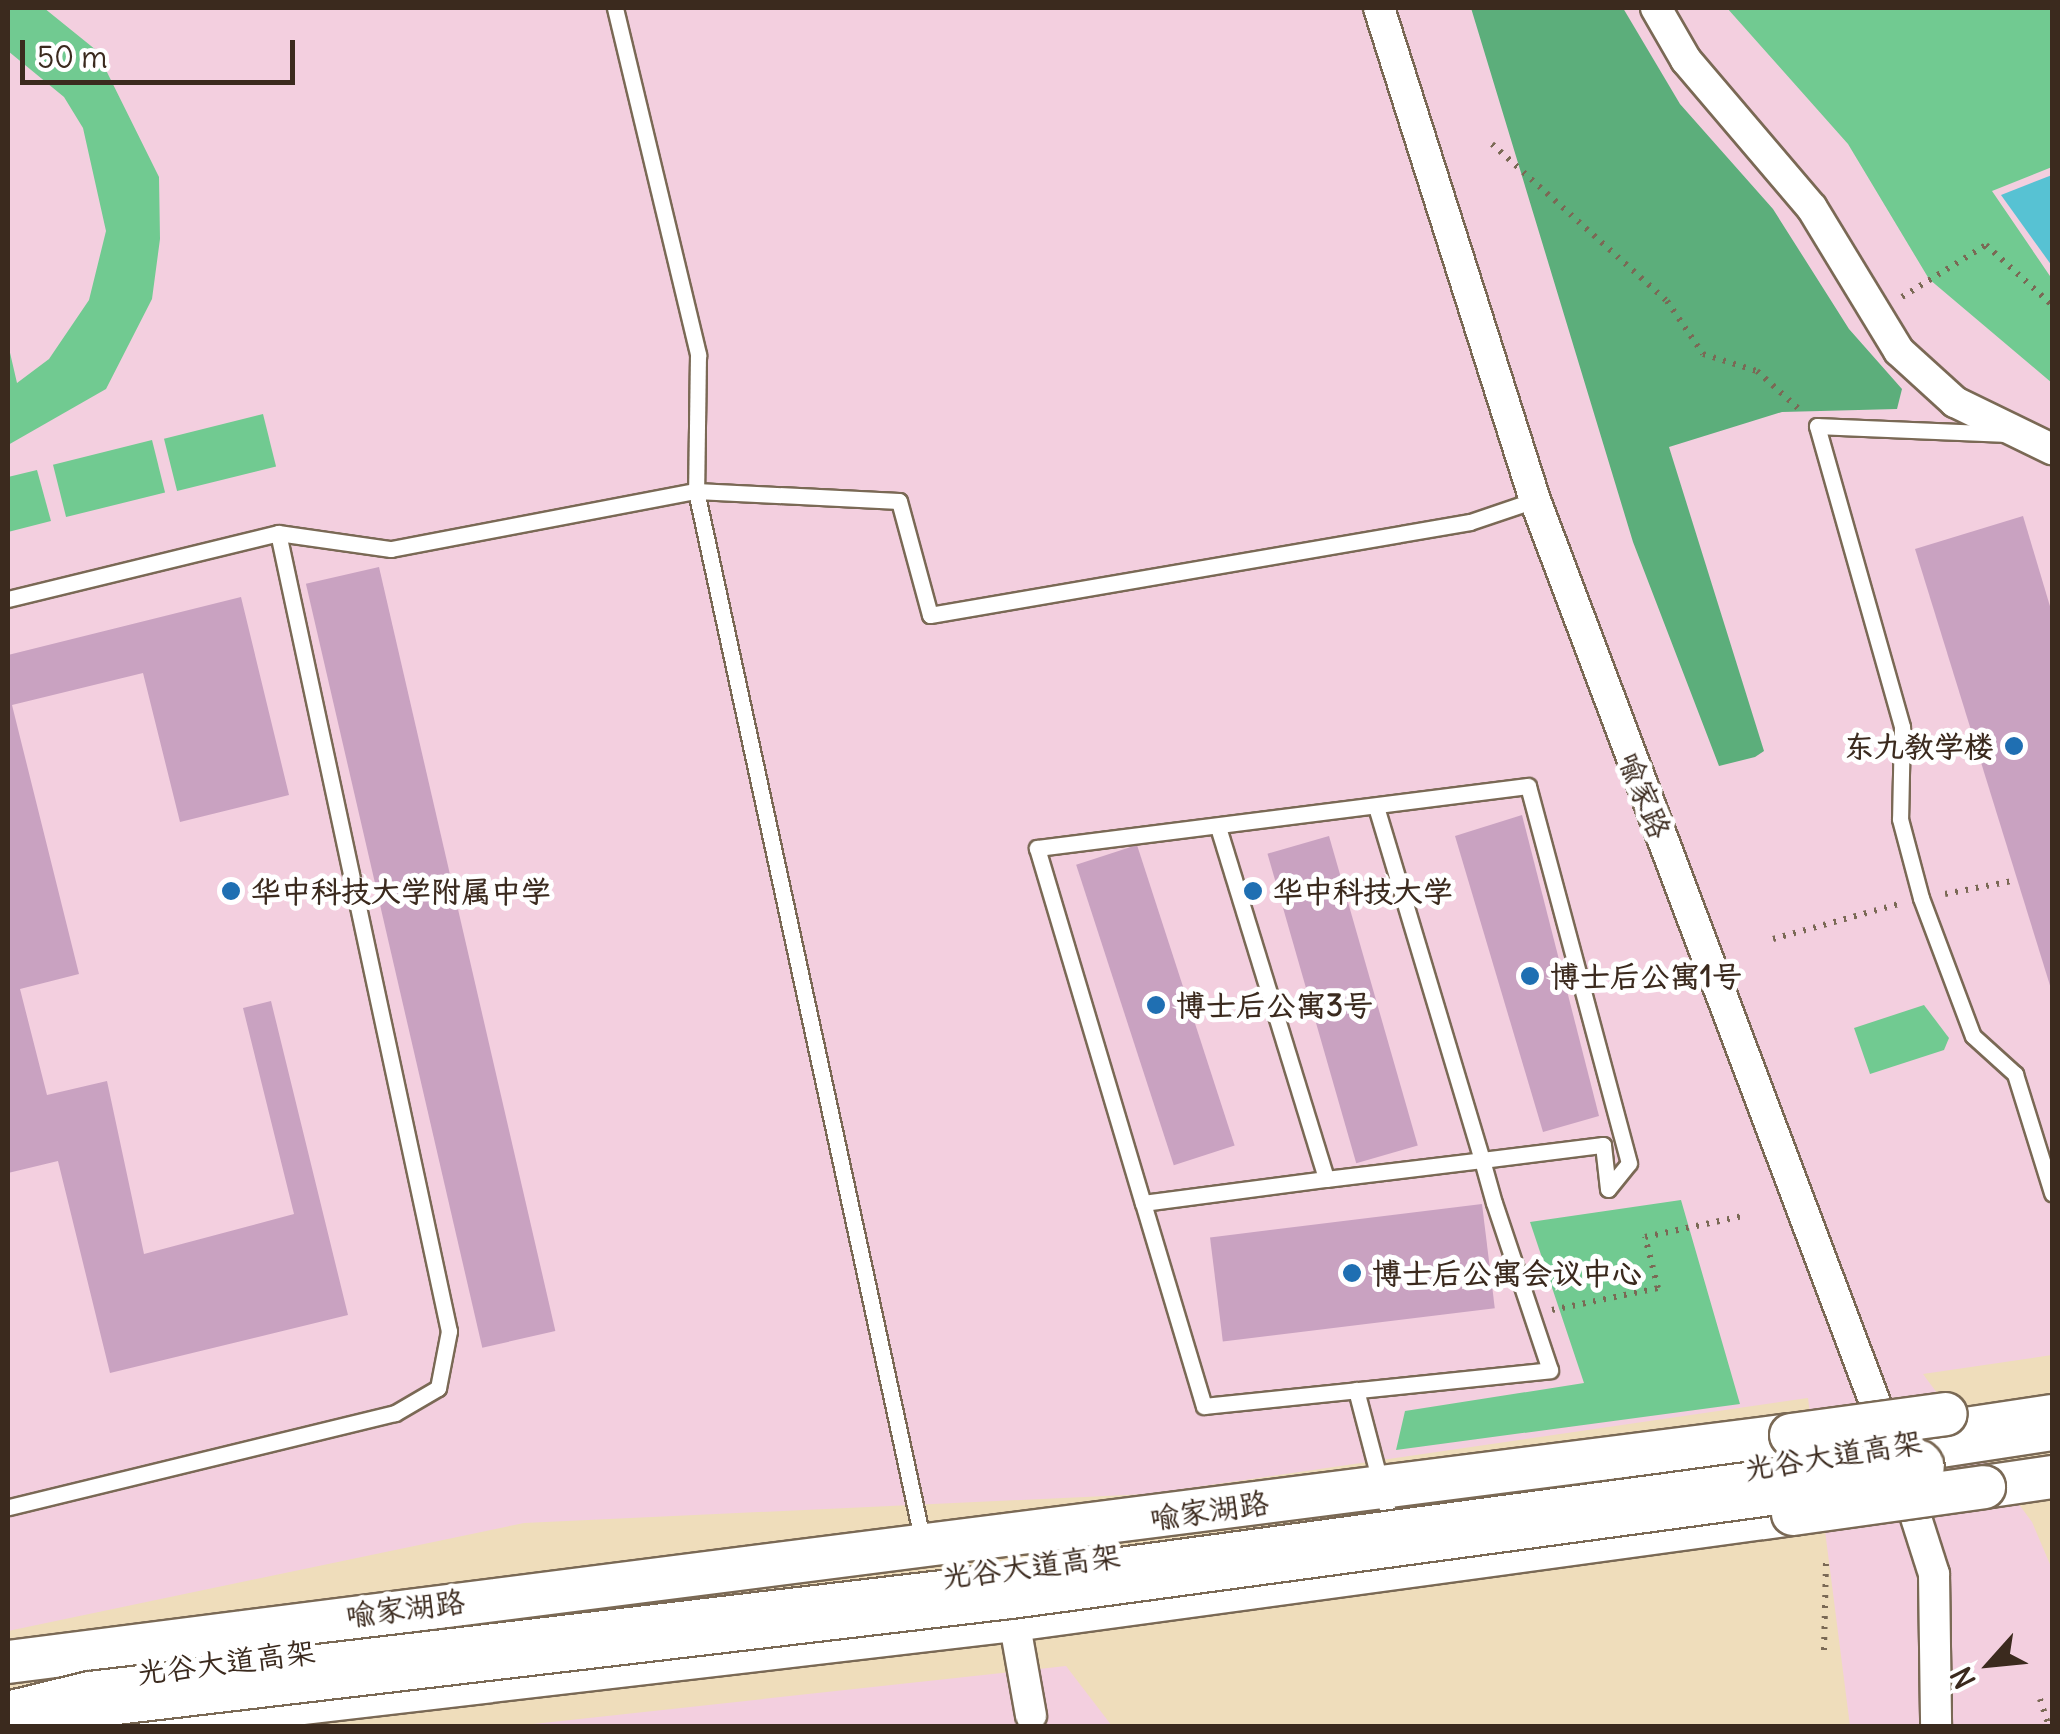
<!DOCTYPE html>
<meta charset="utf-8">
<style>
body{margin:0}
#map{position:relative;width:2060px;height:1734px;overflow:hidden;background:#efddbb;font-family:Delius,"LXGW WenKai TC",sans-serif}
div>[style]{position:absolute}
.built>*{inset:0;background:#f3cfdf}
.green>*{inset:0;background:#71ca91;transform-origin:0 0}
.forest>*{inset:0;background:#5cae7b}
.water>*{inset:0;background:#57c2d3}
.building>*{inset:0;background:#c9a2c1;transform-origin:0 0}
.path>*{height:6px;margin-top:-3px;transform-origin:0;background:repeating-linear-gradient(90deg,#7a6955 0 2.5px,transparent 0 10.5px)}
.roads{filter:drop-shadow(2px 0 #7a6955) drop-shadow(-2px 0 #7a6955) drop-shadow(0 2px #7a6955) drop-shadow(0 -2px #7a6955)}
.lane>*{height:15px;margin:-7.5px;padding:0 7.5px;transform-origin:7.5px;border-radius:7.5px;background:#fff}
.street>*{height:30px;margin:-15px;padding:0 15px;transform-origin:15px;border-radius:15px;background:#fff}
.secondary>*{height:42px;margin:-21px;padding:0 21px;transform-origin:21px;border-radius:21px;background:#fff}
.highway>*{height:55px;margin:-27.5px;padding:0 27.5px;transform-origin:27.5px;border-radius:27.5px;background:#fff}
.bridges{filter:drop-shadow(2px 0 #7a6955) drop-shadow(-2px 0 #7a6955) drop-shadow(0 2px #7a6955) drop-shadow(0 -2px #7a6955)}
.secondary-bridge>*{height:42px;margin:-21px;padding:0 21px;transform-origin:21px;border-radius:21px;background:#fff}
.highway-bridge>*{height:55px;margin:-27.5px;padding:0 27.5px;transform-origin:27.5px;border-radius:27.5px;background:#fff}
.dots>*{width:28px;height:28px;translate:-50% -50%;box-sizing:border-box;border:5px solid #fff;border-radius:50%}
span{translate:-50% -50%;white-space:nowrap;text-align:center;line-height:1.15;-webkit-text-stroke:10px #fff;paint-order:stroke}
.poi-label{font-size:30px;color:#3b2a1e;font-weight:700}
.right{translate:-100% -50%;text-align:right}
.left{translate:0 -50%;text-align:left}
.street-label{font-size:30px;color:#3b2a1e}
.frame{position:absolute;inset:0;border:10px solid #3b2a1e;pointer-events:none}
.north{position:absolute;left:1940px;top:1614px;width:100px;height:100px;-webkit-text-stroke:8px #fff;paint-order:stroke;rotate:243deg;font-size:28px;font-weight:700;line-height:40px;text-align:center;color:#3b2a1e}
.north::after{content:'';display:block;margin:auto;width:35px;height:45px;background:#3b2a1e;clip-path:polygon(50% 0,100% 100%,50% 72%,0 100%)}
.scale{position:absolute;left:20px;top:40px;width:275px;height:45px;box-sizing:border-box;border:5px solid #3b2a1e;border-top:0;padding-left:12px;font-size:30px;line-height:35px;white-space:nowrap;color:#3b2a1e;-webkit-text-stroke:8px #fff;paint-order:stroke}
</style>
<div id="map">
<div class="built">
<div style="clip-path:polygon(8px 8px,2052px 8px,2052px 1355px,1923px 1374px,2032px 1522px,2052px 1569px,2052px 1726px,1850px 1726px,1808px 1398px,1148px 1494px,524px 1523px,8px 1631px)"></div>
<div style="clip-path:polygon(1066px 1666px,1112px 1726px,515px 1726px)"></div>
</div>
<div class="green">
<div style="clip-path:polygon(8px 8px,44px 8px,96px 50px,159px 177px,160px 239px,152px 299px,106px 389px,8px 445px,8px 344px,17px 383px,49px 359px,89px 300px,106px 231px,83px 128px,64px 97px,8px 51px)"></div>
<div style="clip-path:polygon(1727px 8px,2052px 8px,2052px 167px,1992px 191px,2052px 279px,2052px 383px,1929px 279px,1848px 144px)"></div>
<div style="left:263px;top:414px;width:54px;height:102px;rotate:76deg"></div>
<div style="left:152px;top:440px;width:54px;height:102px;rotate:76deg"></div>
<div style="clip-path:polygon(37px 470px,51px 521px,8px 532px,8px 477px)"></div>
<div style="clip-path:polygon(1924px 1005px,1949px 1038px,1944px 1050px,1870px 1074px,1854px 1028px)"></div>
<div style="clip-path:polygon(1681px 1200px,1740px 1404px,1396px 1450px,1405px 1411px,1584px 1383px,1530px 1222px)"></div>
</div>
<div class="forest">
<div style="clip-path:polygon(1471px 8px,1623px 8px,1680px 104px,1773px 209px,1849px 329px,1902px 389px,1897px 409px,1782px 412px,1669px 447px,1764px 751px,1755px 757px,1719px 766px,1633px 542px)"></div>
</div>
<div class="water">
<div style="clip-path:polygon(2052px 175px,2052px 266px,2001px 195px)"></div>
</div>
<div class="building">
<div style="clip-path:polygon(2023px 516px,2052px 613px,2052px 992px,1915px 549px)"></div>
<div style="left:379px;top:567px;width:784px;height:75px;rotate:77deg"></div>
<div style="clip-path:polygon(241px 597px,289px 795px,180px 822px,143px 673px,12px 705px,79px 974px,20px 989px,47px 1095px,107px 1081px,144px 1254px,294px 1214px,243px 1008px,271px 1001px,348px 1315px,110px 1373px,58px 1161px,8px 1173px,8px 655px)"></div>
<div style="clip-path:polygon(1522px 815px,1599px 1116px,1543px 1132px,1455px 836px)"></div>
<div style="left:1329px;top:836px;width:322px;height:64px;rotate:74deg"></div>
<div style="left:1137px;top:845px;width:316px;height:64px;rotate:72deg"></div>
<div style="left:1482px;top:1204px;width:105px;height:274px;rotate:83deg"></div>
</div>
<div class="path">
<div style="left:1492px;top:144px;width:235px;rotate:41.9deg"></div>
<div style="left:1667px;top:301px;width:64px;rotate:55.8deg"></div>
<div style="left:1703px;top:354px;width:57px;rotate:17.5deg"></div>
<div style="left:1757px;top:371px;width:58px;rotate:42.2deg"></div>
<div style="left:1902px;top:297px;width:99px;rotate:-31.8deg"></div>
<div style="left:1986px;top:245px;width:89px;rotate:42.3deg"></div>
<div style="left:1945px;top:894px;width:73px;rotate:-11deg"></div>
<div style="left:1773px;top:939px;width:130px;rotate:-15.6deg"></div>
<div style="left:1552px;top:1310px;width:108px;rotate:-11.7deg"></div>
<div style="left:1658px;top:1288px;width:53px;rotate:-104.3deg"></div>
<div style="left:1645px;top:1237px;width:100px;rotate:-12.1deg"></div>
<div style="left:1824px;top:1650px;width:90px;rotate:-88.7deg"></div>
<div style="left:2040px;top:1699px;width:28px;rotate:72deg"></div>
</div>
<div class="roads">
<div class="lane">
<div style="left:615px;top:8px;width:357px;rotate:76.5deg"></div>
<div style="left:698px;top:355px;width:136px;rotate:90.8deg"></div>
<div style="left:696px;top:491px;width:1076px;rotate:77.82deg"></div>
<div style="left:2006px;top:434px;width:189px;rotate:-177.6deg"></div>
<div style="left:1817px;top:426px;width:313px;rotate:74.2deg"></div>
<div style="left:1902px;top:727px;width:92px;rotate:91.2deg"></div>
<div style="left:1900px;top:819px;width:82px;rotate:75.1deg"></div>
<div style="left:1921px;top:898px;width:147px;rotate:69.4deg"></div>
<div style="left:1973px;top:1036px;width:57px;rotate:42.1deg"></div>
<div style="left:2015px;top:1074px;width:125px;rotate:72.7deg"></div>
<div style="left:278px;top:533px;width:114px;rotate:8.1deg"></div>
<div style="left:391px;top:549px;width:310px;rotate:-10.8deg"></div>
<div style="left:696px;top:491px;width:203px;rotate:2.8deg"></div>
<div style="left:899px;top:501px;width:118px;rotate:74.8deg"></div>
<div style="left:930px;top:615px;width:548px;rotate:-9.77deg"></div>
<div style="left:1470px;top:522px;width:69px;rotate:-18.7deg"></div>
<div style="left:8px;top:599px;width:278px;rotate:-13.7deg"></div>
<div style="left:278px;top:533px;width:816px;rotate:77.91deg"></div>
<div style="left:449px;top:1331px;width:58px;rotate:100.9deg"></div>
<div style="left:438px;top:1388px;width:50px;rotate:149.8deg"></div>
<div style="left:395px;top:1413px;width:398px;rotate:166.3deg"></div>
<div style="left:1218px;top:827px;width:368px;rotate:72.9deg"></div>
<div style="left:1143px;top:1203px;width:185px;rotate:-7.5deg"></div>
<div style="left:1326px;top:1179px;width:157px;rotate:-6.9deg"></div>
<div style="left:1482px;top:1160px;width:122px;rotate:-7.1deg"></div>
<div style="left:1603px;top:1145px;width:44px;rotate:83.5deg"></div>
<div style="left:1608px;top:1189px;width:33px;rotate:-51deg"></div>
<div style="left:1629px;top:1163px;width:390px;rotate:-105deg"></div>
<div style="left:1528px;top:786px;width:495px;rotate:172.8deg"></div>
<div style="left:1037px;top:848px;width:370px;rotate:73.4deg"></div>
<div style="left:1143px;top:1203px;width:212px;rotate:73.3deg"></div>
<div style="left:1204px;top:1406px;width:348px;rotate:-5.9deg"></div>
<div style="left:1550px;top:1370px;width:176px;rotate:-108.5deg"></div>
<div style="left:1494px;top:1203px;width:45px;rotate:-105.6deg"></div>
<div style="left:1482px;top:1160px;width:369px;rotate:-106.7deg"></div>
<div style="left:1356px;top:1390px;width:146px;rotate:75.3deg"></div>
</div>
<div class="street">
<div style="left:1379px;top:8px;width:516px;rotate:72.41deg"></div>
<div style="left:1535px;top:500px;width:1001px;rotate:69.36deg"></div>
<div style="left:1656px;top:8px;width:60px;rotate:60deg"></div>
<div style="left:1686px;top:60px;width:194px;rotate:49.6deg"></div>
<div style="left:1812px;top:208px;width:167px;rotate:58.7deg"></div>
<div style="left:1899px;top:351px;width:76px;rotate:42.3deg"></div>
<div style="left:1955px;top:402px;width:108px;rotate:25.9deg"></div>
<div style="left:1904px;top:1480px;width:99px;rotate:72.3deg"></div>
<div style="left:1934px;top:1574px;width:152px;rotate:89.2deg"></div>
<div style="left:1014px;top:1620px;width:97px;rotate:79.9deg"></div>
</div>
<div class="secondary">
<div style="left:1984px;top:1487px;width:69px;rotate:-8.4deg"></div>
<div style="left:8px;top:1662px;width:1797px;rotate:-7.26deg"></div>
<div style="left:107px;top:1726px;width:913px;rotate:-6.67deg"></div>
<div style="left:1014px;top:1620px;width:786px;rotate:-7.75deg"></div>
</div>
<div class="highway">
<div style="left:1913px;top:1443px;width:141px;rotate:-8.6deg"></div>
</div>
</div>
<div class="bridges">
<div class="secondary-bridge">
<div style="left:1791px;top:1435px;width:156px;rotate:-7.7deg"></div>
<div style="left:1793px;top:1514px;width:193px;rotate:-8deg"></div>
</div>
<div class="highway-bridge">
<div style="left:8px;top:1719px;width:84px;rotate:-13.7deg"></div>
<div style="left:90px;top:1699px;width:926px;rotate:-6.76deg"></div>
<div style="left:1010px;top:1590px;width:914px;rotate:-7.73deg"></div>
</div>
</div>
<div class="dots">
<div style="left:2014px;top:746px;background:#1f6fb2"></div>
<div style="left:231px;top:891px;background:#1f6fb2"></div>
<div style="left:1253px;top:891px;background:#1f6fb2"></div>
<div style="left:1530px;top:976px;background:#1f6fb2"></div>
<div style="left:1156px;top:1005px;background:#1f6fb2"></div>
<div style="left:1352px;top:1273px;background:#1f6fb2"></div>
</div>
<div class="poi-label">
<span class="right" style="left:1994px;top:746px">东九教学楼</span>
<span class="left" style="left:251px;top:891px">华中科技大学附属中学</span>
<span class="left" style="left:1273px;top:891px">华中科技大学</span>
<span class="left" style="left:1550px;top:976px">博士后公寓1号</span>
<span class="left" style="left:1176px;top:1005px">博士后公寓3号</span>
<span class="left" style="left:1372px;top:1273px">博士后公寓会议中心</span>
</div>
<div class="street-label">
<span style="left:1645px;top:795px;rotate:68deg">喻家路</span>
<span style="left:1833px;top:1455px;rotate:-9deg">光谷大道高架</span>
<span style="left:1209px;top:1510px;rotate:-8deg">喻家湖路</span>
<span style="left:1031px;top:1566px;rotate:-7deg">光谷大道高架</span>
<span style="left:405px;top:1608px;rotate:-7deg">喻家湖路</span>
<span style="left:226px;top:1662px;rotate:-7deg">光谷大道高架</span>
</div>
<div class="frame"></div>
<div class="north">N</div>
<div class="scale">50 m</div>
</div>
